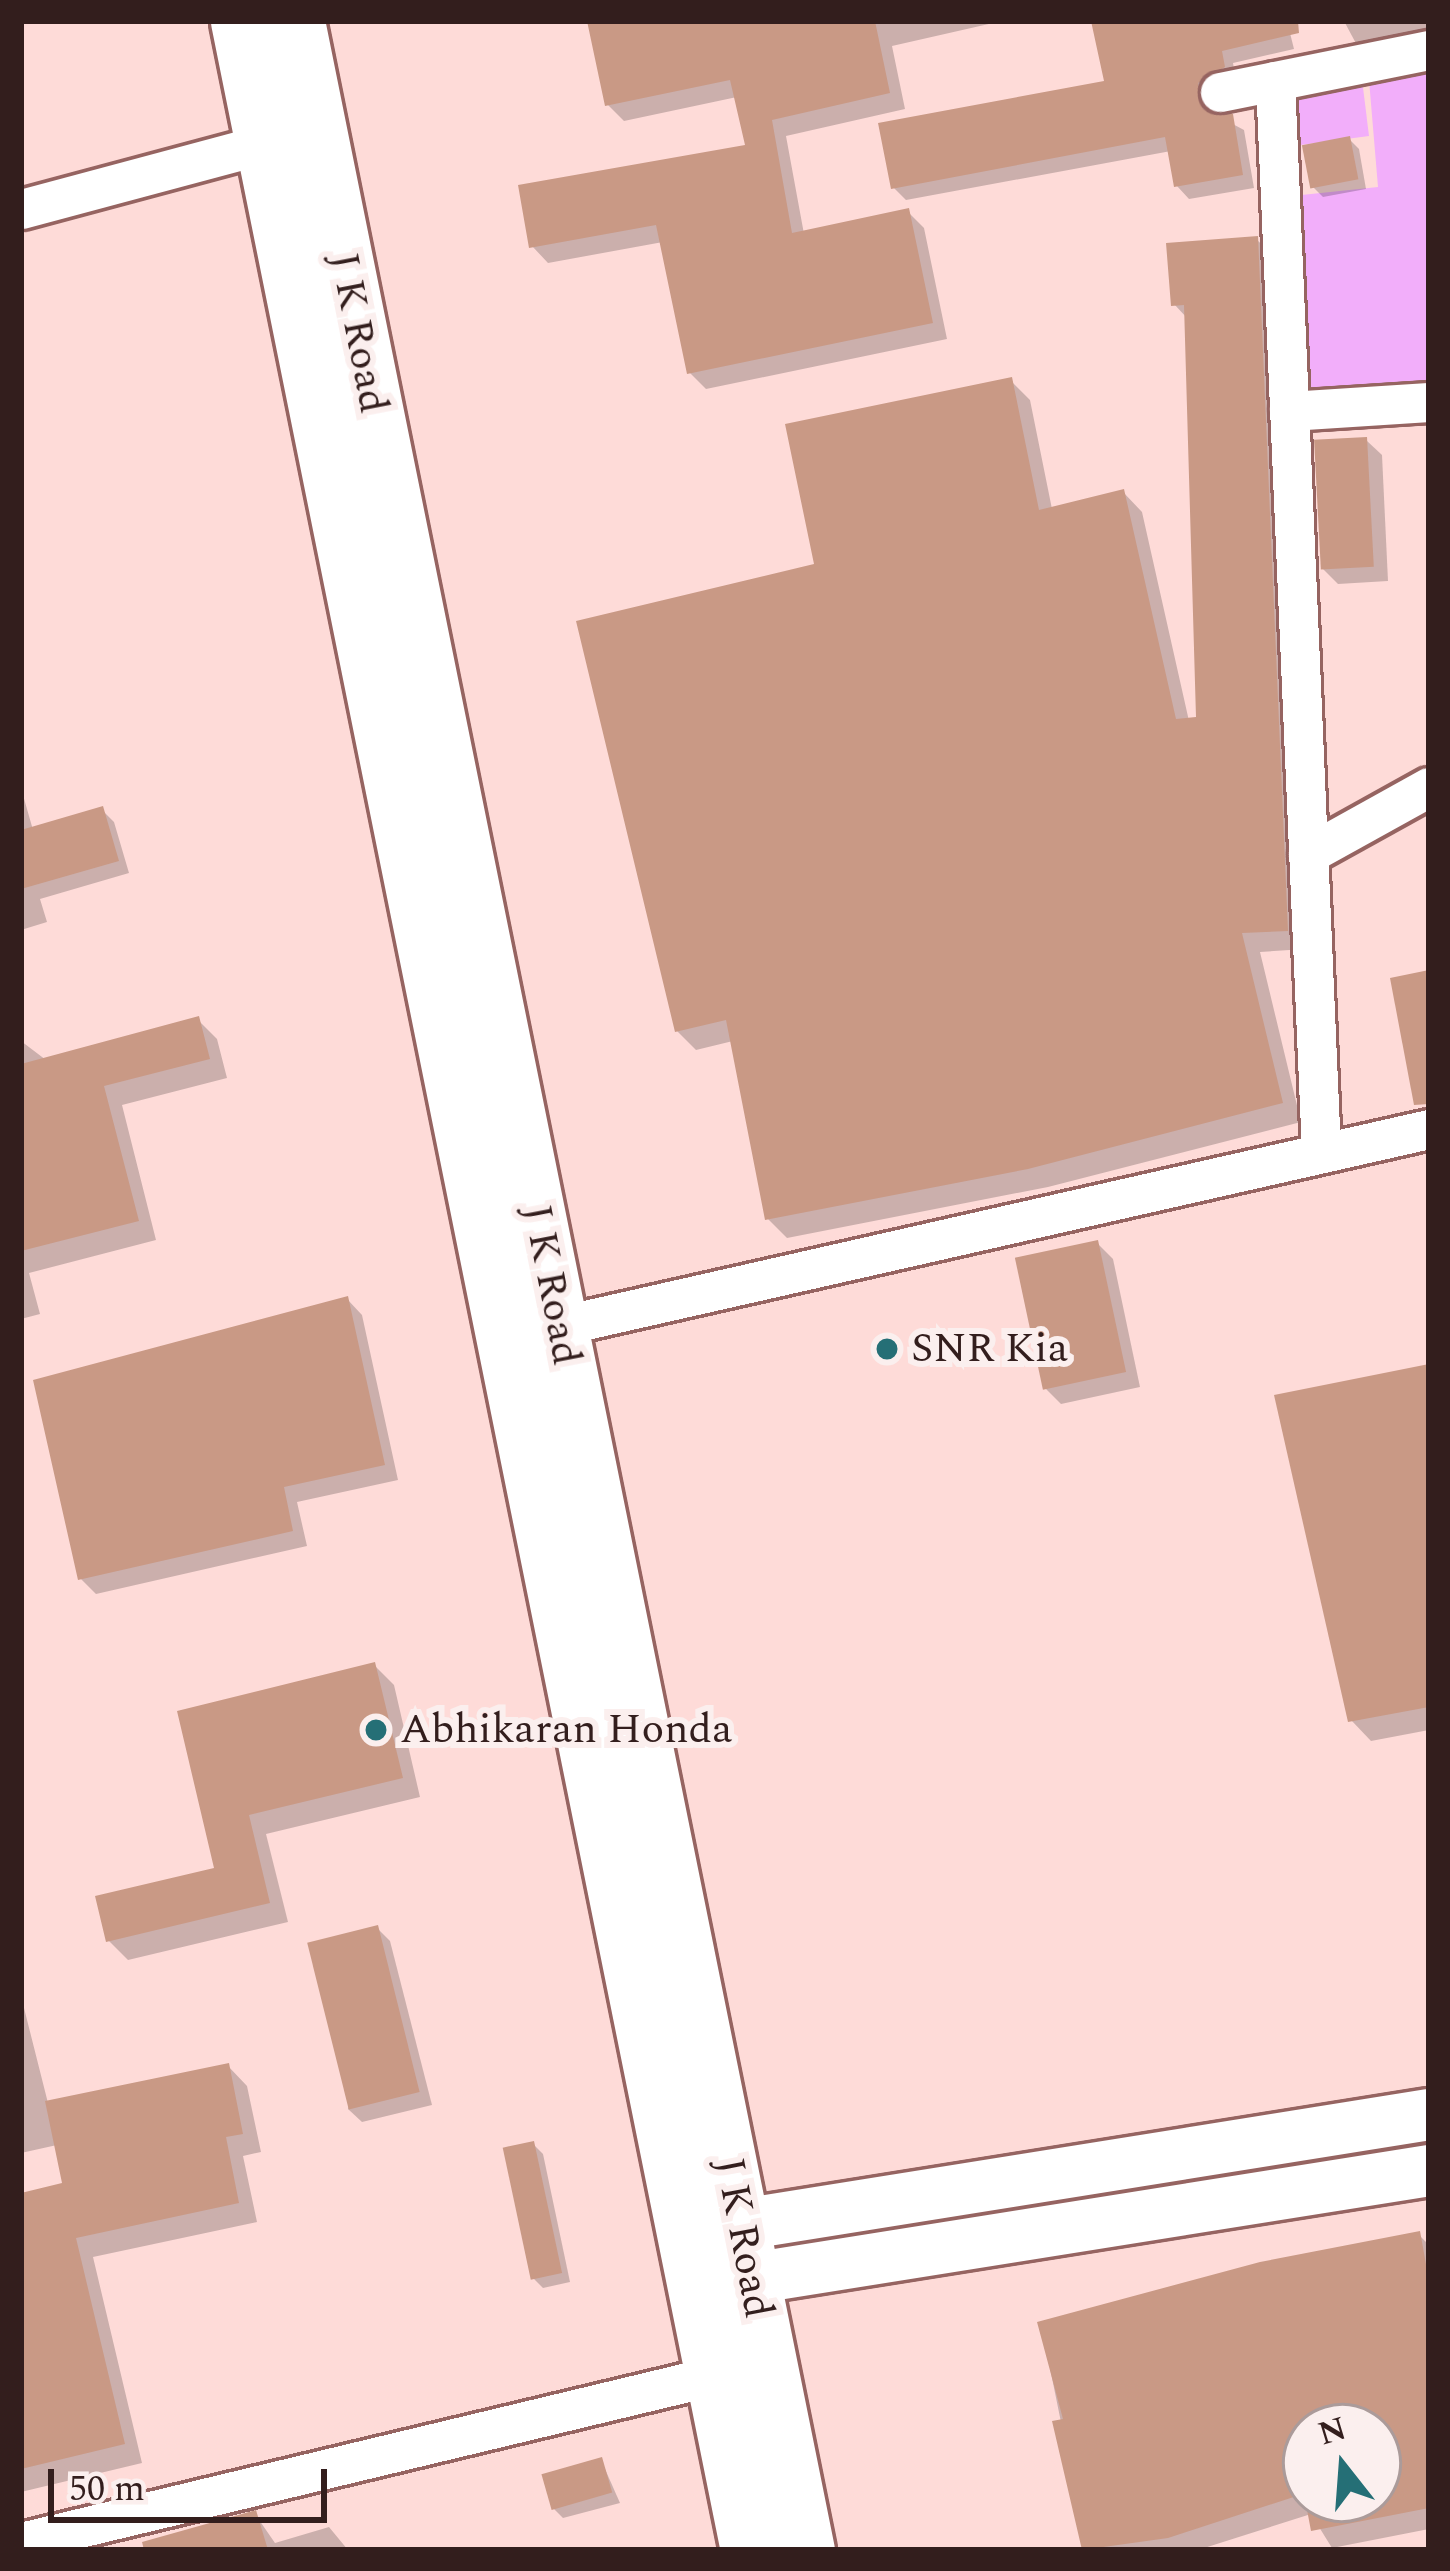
<!DOCTYPE html>
<style>
body{margin:0}
#map{position:relative;width:1450px;height:2571px;overflow:hidden;background:#fedbd8;font-family:Spectral,serif}
div>[style]{position:absolute}
.green>*{inset:0;background:#f2aefa}
.shadow>*{inset:0;background:#0003}
.building>*{inset:0;background:#c99985;transform-origin:0 0}
.roads{filter:drop-shadow(3px 0 #966461) drop-shadow(-3px 0 #966461) drop-shadow(0 3px #966461) drop-shadow(0 -3px #966461)}
.minor>*{height:39px;margin:-19.5px;padding:0 19.5px;transform-origin:19.5px;border-radius:19.5px;background:#fff}
.tertiary>*{height:51px;margin:-25.5px;padding:0 25.5px;transform-origin:25.5px;border-radius:25.5px;background:#fff}
.secondary>*{height:57px;margin:-28.5px;padding:0 28.5px;transform-origin:28.5px;border-radius:28.5px;background:#fff}
.dots>*{width:33px;height:33px;translate:-50% -50%;box-sizing:border-box;border:6px solid #fbefee;border-radius:50%}
span{translate:-50% -50%;white-space:nowrap;text-align:center;line-height:1.15;-webkit-text-stroke:12px #fbefee;paint-order:stroke}
.street-label{font-size:42px;color:#331e1d}
.poi-label{font-size:42px;color:#331e1d}
.left{translate:0 -50%;text-align:left}
.frame{position:absolute;inset:0;border:24px solid #331e1d;pointer-events:none}
.north{position:absolute;left:1282px;top:2403px;width:120px;height:120px;box-sizing:border-box;background:#fbefee;border:3px solid #ab9b9a;border-radius:50%;rotate:343deg;font-size:33px;font-weight:700;line-height:48px;text-align:center;color:#331e1d}
.north::after{content:'';display:block;margin:auto;width:42px;height:54px;background:#256f76;clip-path:polygon(50% 0,100% 100%,50% 72%,0 100%)}
.scale{position:absolute;left:48px;top:2469px;width:279px;height:54px;box-sizing:border-box;border:6px solid #331e1d;border-top:0;padding-left:15px;font-size:36px;line-height:42px;white-space:nowrap;color:#331e1d;-webkit-text-stroke:9px #fbefee;paint-order:stroke}
</style>
<div id="map">
<div class="green">
<div style="clip-path:polygon(1429px 57px,1429px 394px,1297px 404px,1292px 196px,1378px 187px,1368px 68px)"></div>
<div style="clip-path:polygon(1360px 63px,1369px 136px,1278px 148px,1275px 81px)"></div>
</div>
<div class="shadow">
<div style="clip-path:polygon(591px 21px,1002px 21px,892px 46px,905px 109px,786px 136px,804px 234px,908px 212px,924px 228px,947px 339px,706px 389px,690px 373px,663px 242px,548px 263px,532px 246px,748px 147px,737px 97px,624px 121px,608px 105px)"></div>
<div style="clip-path:polygon(1094px 21px,1287px 21px,1294px 49px,1233px 63px,1236px 80px,1208px 99px,1212px 113px,1244px 130px,1254px 188px,1189px 199px,1177px 186px,1171px 151px,906px 200px,893px 187px,1107px 83px)"></div>
<div style="clip-path:polygon(1344px 21px,1429px 21px,1429px 38px,1360px 51px)"></div>
<div style="clip-path:polygon(1349px 139px,1359px 149px,1366px 189px,1323px 197px,1313px 187px)"></div>
<div style="clip-path:polygon(1256px 239px,1276px 258px,1305px 949px,1260px 952px,1301px 1122px,1048px 1187px,787px 1238px,768px 1219px,733px 1041px,696px 1050px,677px 1031px,818px 566px,1011px 381px,1030px 400px,1052px 509px,1123px 492px,1142px 512px,1189px 721px,1199px 719px,1187px 318px,1174px 304px)"></div>
<div style="clip-path:polygon(1366px 440px,1382px 455px,1388px 581px,1338px 584px,1323px 569px)"></div>
<div style="clip-path:polygon(21px 788px,33px 830px,102px 810px,114px 822px,129px 873px,40px 899px,47px 922px,21px 930px)"></div>
<div style="clip-path:polygon(198px 1020px,217px 1039px,227px 1078px,122px 1105px,156px 1240px,29px 1273px,40px 1314px,21px 1319px,21px 1041px,46px 1060px)"></div>
<div style="clip-path:polygon(1097px 1243px,1113px 1259px,1140px 1387px,1061px 1404px,1045px 1388px)"></div>
<div style="clip-path:polygon(347px 1299px,362px 1315px,398px 1480px,297px 1502px,307px 1546px,96px 1594px,81px 1579px)"></div>
<div style="clip-path:polygon(1429px 1367px,1429px 1730px,1371px 1741px,1351px 1720px)"></div>
<div style="clip-path:polygon(375px 1666px,394px 1685px,420px 1797px,266px 1834px,288px 1922px,128px 1960px,109px 1941px,218px 1870px,181px 1713px)"></div>
<div style="clip-path:polygon(377px 1928px,390px 1941px,432px 2105px,362px 2122px,348px 2109px)"></div>
<div style="clip-path:polygon(21px 1996px,48px 2103px,228px 2066px,247px 2086px,261px 2152px,243px 2156px,257px 2222px,93px 2257px,142px 2463px,21px 2492px,21px 2196px,66px 2185px,57px 2145px,21px 2153px)"></div>
<div style="clip-path:polygon(533px 2144px,543px 2154px,570px 2282px,543px 2288px,533px 2278px)"></div>
<div style="clip-path:polygon(evenodd,1419px 2235px,1429px 2245px,1429px 2529px,1332px 2548px,1311px 2514px,1198px 2550px,1087px 2550px,1041px 2324px,1419px 2235px,1306px 2427px,1378px 2427px,1378px 2499px,1306px 2499px,1306px 2427px)"></div>
<div style="clip-path:polygon(601px 2460px,620px 2503px,563px 2518px,553px 2508px)"></div>
<div style="clip-path:polygon(255px 2514px,275px 2543px,329px 2527px,348px 2550px,198px 2550px)"></div>
</div>
<div class="building">
<div style="clip-path:polygon(587px 21px,875px 21px,890px 93px,772px 120px,792px 233px,909px 208px,933px 323px,687px 374px,656px 225px,529px 248px,518px 185px,745px 145px,730px 80px,605px 106px)"></div>
<div style="clip-path:polygon(1091px 21px,1298px 21px,1299px 33px,1222px 51px,1225px 67px,1198px 83px,1203px 109px,1233px 114px,1243px 175px,1174px 187px,1165px 137px,891px 189px,878px 123px,1104px 81px)"></div>
<div style="left:1350px;top:136px;width:44px;height:49px;rotate:79deg"></div>
<div style="clip-path:polygon(1258px 236px,1288px 931px,1242px 933px,1283px 1103px,1028px 1169px,765px 1220px,726px 1020px,675px 1032px,576px 621px,814px 564px,785px 424px,1012px 377px,1039px 510px,1124px 489px,1176px 719px,1196px 717px,1184px 305px,1171px 306px,1166px 243px)"></div>
<div style="left:1367px;top:437px;width:130px;height:53px;rotate:87deg"></div>
<div style="clip-path:polygon(103px 806px,119px 861px,21px 889px,21px 830px)"></div>
<div style="clip-path:polygon(1429px 970px,1429px 1104px,1414px 1105px,1390px 978px)"></div>
<div style="clip-path:polygon(199px 1016px,210px 1059px,104px 1086px,139px 1221px,21px 1251px,21px 1064px)"></div>
<div style="left:1098px;top:1240px;width:135px;height:85px;rotate:78deg"></div>
<div style="clip-path:polygon(348px 1296px,385px 1465px,284px 1487px,293px 1531px,78px 1580px,33px 1380px)"></div>
<div style="clip-path:polygon(1429px 1364px,1429px 1707px,1348px 1722px,1274px 1395px)"></div>
<div style="clip-path:polygon(375px 1662px,403px 1778px,249px 1815px,270px 1903px,106px 1942px,95px 1896px,214px 1868px,177px 1711px)"></div>
<div style="left:378px;top:1925px;width:172px;height:73px;rotate:76deg"></div>
<div style="clip-path:polygon(229px 2063px,243px 2134px,226px 2137px,239px 2203px,76px 2238px,125px 2444px,21px 2469px,21px 2193px,62px 2183px,45px 2101px)"></div>
<div style="left:534px;top:2141px;width:135px;height:32px;rotate:78deg"></div>
<div style="clip-path:polygon(1420px 2231px,1429px 2281px,1429px 2508px,1311px 2531px,1305px 2499px,1378px 2499px,1378px 2427px,1306px 2427px,1306px 2493px,1168px 2538px,1082px 2550px,1052px 2421px,1063px 2419px,1037px 2322px,1260px 2262px)"></div>
<div style="left:602px;top:2457px;width:37px;height:63px;rotate:74deg"></div>
<div style="clip-path:polygon(256px 2510px,268px 2550px,144px 2550px,142px 2542px)"></div>
</div>
<div class="roads">
<div class="minor">
<div style="left:1275px;top:81px;width:1071px;rotate:87.54deg"></div>
<div style="left:1220px;top:92px;width:213px;rotate:-11.4deg"></div>
<div style="left:21px;top:209px;width:271px;rotate:-15deg"></div>
<div style="left:1289px;top:411px;width:140px;rotate:-3.7deg"></div>
<div style="left:1308px;top:854px;width:138px;rotate:-29deg"></div>
<div style="left:559px;top:1326px;width:892px;rotate:-12.76deg"></div>
<div style="left:21px;top:2542px;width:732px;rotate:-13.5deg"></div>
</div>
<div class="tertiary">
<div style="left:704px;top:2230px;width:734px;rotate:-9.09deg"></div>
<div style="left:713px;top:2284px;width:725px;rotate:-9.05deg"></div>
</div>
<div class="secondary">
<div style="left:239px;top:21px;width:2580px;rotate:78.6deg"></div>
<div style="left:296px;top:21px;width:2580px;rotate:78.6deg"></div>
</div>
</div>
<div class="dots">
<div style="left:887px;top:1349px;background:#256f76"></div>
<div style="left:376px;top:1730px;background:#256f76"></div>
</div>
<div class="street-label">
<span style="left:358px;top:333px;rotate:79deg">J K Road</span>
<span style="left:551px;top:1285px;rotate:79deg">J K Road</span>
<span style="left:743px;top:2238px;rotate:79deg">J K Road</span>
</div>
<div class="poi-label">
<span class="left" style="left:911px;top:1349px">SNR Kia</span>
<span class="left" style="left:400px;top:1730px">Abhikaran Honda</span>
</div>
<div class="frame"></div>
<div class="north">N</div>
<div class="scale">50 m</div>
</div>
